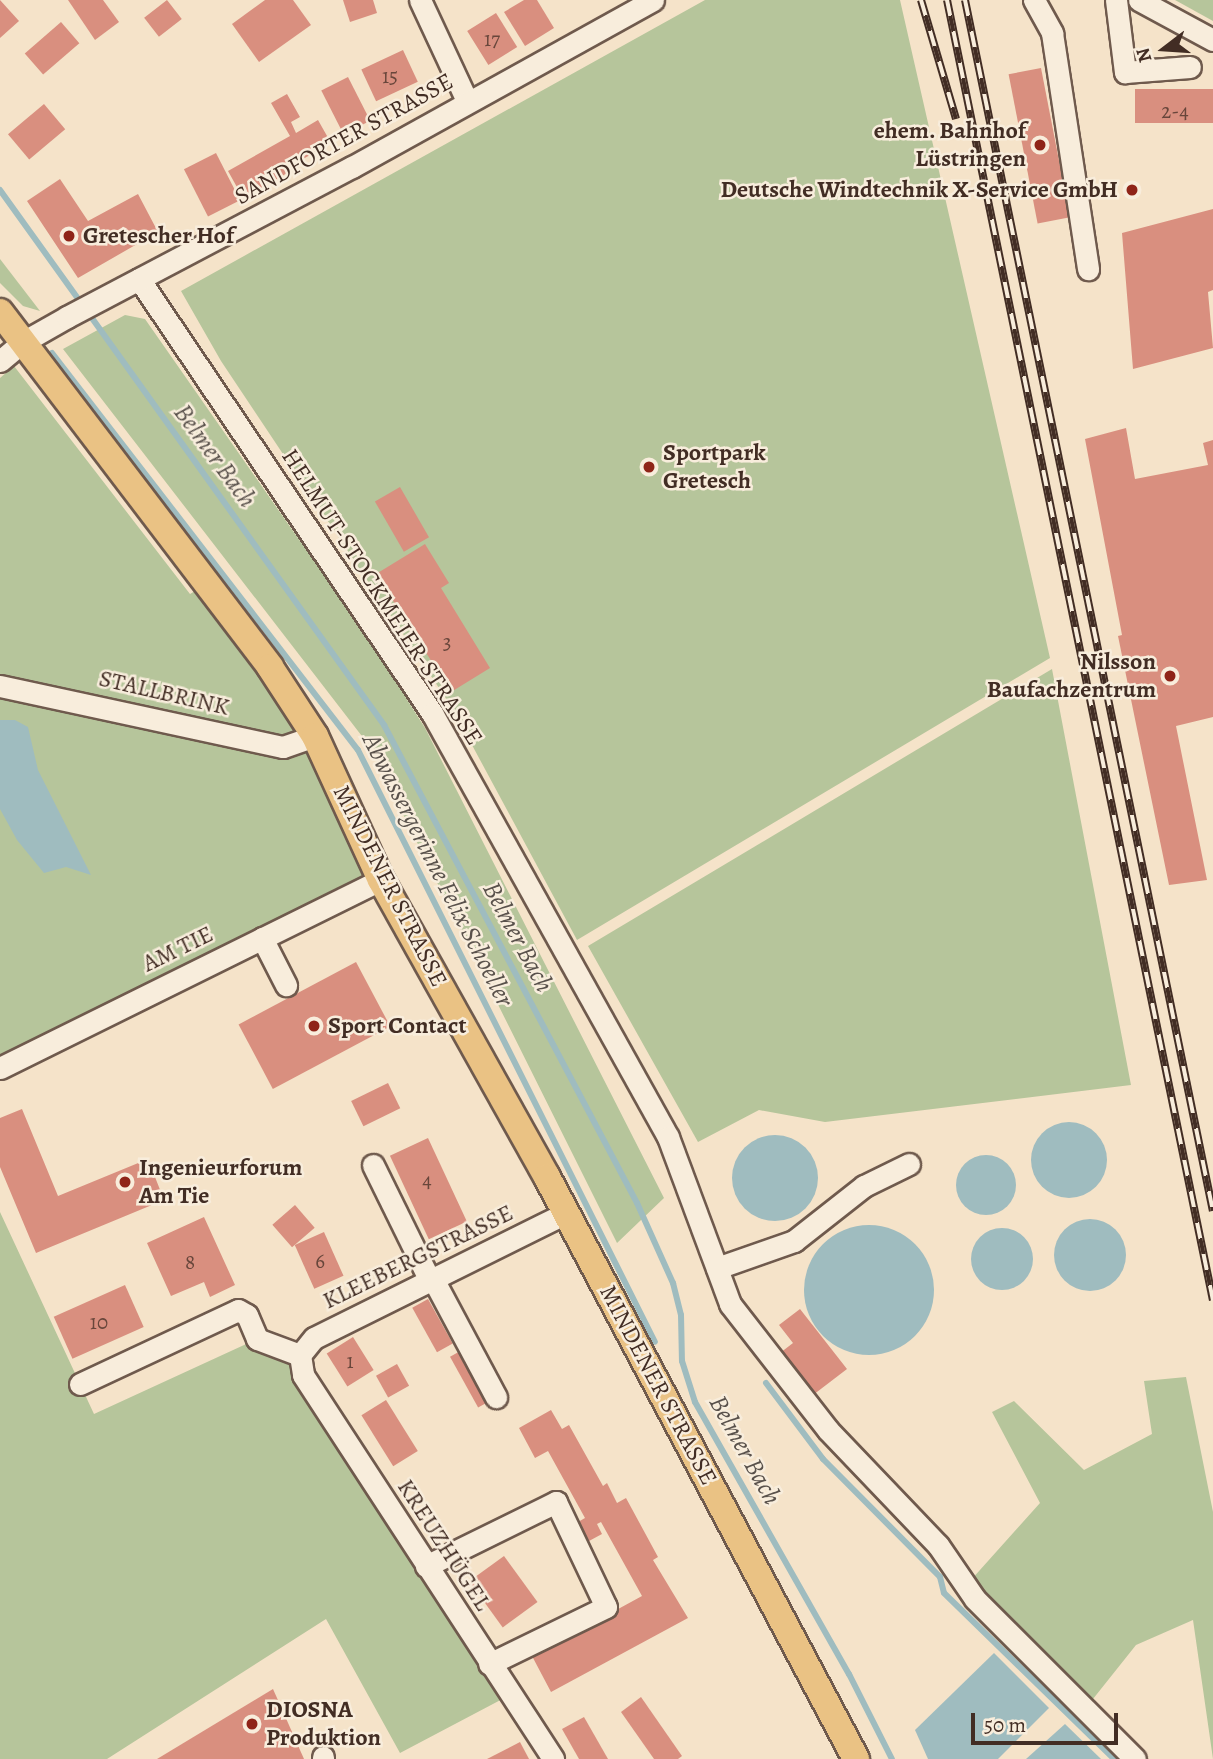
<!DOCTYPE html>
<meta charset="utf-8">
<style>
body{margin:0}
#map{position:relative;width:1213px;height:1759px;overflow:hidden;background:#f5e3c9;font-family:Alegreya,serif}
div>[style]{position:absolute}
.green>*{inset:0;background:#b6c59b}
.water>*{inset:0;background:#9fbcbf}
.round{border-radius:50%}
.stream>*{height:6px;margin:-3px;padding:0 3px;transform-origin:3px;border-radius:3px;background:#9fbcbf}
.building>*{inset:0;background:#d98f7f;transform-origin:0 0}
.roads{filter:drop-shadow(2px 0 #6f5a4d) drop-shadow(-2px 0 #6f5a4d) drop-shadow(0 2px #6f5a4d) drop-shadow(0 -2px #6f5a4d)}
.minor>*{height:21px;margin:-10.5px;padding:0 10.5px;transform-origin:10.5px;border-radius:10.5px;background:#f8eddc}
.major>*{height:26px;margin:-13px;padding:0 13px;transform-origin:13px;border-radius:13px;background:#eac284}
.rail>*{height:8px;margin-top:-4px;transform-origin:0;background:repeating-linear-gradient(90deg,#f8eddc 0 16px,#422d24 0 32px);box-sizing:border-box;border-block:2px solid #422d24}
.dots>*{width:19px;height:19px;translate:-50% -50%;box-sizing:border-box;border:4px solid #f8eddc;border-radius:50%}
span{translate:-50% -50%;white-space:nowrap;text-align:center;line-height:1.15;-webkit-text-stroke:5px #f8eddc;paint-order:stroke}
.number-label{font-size:21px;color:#68463b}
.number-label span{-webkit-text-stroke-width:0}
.poi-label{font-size:24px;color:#422d24;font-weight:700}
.right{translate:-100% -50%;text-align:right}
.left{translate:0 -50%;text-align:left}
.street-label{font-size:24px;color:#422d24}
.water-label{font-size:26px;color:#59514b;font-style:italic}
.north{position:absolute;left:1129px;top:14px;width:70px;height:70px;-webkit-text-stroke:5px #f8eddc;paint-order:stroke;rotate:253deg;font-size:19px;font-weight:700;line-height:28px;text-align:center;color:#422d24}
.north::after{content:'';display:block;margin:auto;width:24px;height:32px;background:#422d24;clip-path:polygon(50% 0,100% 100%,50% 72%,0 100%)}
.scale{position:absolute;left:971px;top:1713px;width:147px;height:32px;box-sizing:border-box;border:4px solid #422d24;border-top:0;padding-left:9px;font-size:21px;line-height:24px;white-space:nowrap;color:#422d24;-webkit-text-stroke:5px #f8eddc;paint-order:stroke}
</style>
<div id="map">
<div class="green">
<div style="clip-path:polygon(705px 0,900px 0,1050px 658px,577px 940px,451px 706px,221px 361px,181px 291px)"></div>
<div style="clip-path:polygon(1175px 0,1213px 0,1213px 21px)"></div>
<div style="clip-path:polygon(0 259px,40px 311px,23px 306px,0 283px)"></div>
<div style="clip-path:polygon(125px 315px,145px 319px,372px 644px,425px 728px,664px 1198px,617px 1243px,368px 744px,63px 349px)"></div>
<div style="clip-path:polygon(14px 366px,190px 594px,207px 584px,270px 667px,381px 880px,0 1068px,0 378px)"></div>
<div style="clip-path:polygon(1052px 669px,1131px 1085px,825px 1122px,759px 1110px,698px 1142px,588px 946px)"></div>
<div style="clip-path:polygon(0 1212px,94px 1414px,257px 1339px,300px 1355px,510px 1695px,400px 1753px,326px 1619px,107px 1759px,0 1759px)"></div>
<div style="clip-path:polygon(1186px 1377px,1213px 1512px,1213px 1759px,1193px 1620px,1136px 1645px,1089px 1704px,971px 1580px,1040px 1503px,992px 1412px,1014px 1401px,1084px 1470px,1152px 1434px,1144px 1381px)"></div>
</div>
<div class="water">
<div style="clip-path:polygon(0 720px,15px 720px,28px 727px,38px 770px,91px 875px,66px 867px,44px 873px,17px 840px,0 809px)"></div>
<div class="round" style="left:1031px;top:1122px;width:76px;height:76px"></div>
<div class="round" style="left:732px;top:1135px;width:86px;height:86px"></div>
<div class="round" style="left:956px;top:1155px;width:60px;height:60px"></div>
<div class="round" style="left:1054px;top:1219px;width:72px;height:72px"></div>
<div class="round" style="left:804px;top:1225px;width:130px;height:130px"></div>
<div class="round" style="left:971px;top:1228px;width:62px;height:62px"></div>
<div style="clip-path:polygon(994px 1653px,1049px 1708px,998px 1759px,928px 1759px,915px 1730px)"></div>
<div style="clip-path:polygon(1065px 1724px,1101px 1759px,1026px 1759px)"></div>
</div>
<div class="stream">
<div style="left:0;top:190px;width:659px;rotate:54.33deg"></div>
<div style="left:384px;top:725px;width:541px;rotate:62.11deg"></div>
<div style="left:637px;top:1203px;width:88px;rotate:65.8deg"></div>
<div style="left:673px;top:1283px;width:33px;rotate:76deg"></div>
<div style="left:681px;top:1315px;width:46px;rotate:88.8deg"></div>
<div style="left:682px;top:1361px;width:43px;rotate:72.4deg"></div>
<div style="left:695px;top:1402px;width:313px;rotate:60.5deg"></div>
<div style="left:849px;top:1674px;width:95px;rotate:63.2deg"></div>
<div style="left:52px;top:353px;width:501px;rotate:52.38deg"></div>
<div style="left:358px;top:750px;width:662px;rotate:63.36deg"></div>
<div style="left:766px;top:1383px;width:95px;rotate:53.1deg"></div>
<div style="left:823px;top:1459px;width:166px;rotate:45.2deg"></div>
<div style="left:940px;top:1577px;width:16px;rotate:76deg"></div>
<div style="left:944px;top:1593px;width:238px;rotate:44.3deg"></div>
</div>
<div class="building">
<div style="clip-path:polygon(0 0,19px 21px,0 38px)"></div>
<div style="clip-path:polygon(68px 0,103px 0,119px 22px,95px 40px)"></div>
<div style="left:167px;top:0;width:24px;height:29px;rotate:52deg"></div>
<div style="clip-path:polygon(265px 0,293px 0,311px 25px,259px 62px,232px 24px)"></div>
<div style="clip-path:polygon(343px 0,373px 0,377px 13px,350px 22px)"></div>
<div style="clip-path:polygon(524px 0,537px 0,554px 28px,525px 46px,504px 12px)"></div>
<div style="left:496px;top:13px;width:40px;height:34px;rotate:58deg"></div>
<div style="left:61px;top:22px;width:28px;height:48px;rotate:49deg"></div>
<div style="left:403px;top:50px;width:35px;height:46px;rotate:65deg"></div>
<div style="left:1041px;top:68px;width:152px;height:33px;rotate:79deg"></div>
<div style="left:348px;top:77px;width:49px;height:30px;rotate:63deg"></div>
<div style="left:1213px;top:89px;width:34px;height:78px;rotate:90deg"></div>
<div style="clip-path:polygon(287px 94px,300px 117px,291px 122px,296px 133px,318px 120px,331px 143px,303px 159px,305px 163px,243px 198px,228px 171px,290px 136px,271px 103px)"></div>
<div style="left:44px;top:104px;width:33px;height:47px;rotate:50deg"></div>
<div style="left:216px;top:153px;width:53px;height:36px;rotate:63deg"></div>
<div style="clip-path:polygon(60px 179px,88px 221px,138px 194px,158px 232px,78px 278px,27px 201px)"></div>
<div style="clip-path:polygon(1213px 209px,1213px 290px,1208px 292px,1213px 348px,1133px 369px,1122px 233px)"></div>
<div style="clip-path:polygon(1126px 428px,1135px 479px,1208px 465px,1203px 443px,1213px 440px,1213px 717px,1176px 726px,1207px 880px,1169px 885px,1118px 636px,1122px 635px,1085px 439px)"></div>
<div style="left:400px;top:487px;width:58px;height:29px;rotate:60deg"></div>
<div style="clip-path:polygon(425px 544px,449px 583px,441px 588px,490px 668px,451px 692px,376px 574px)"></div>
<div style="left:356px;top:962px;width:73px;height:133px;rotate:62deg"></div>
<div style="left:388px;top:1083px;width:28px;height:41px;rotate:64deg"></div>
<div style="clip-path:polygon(22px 1109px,58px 1196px,148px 1159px,164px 1200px,36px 1253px,0 1167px,0 1118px)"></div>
<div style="left:428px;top:1138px;width:92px;height:42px;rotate:65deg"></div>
<div style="left:295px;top:1205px;width:30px;height:30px;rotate:49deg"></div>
<div style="clip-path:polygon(204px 1217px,235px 1285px,210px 1297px,204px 1282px,171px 1296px,147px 1243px)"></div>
<div style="left:324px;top:1232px;width:48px;height:32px;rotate:66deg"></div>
<div style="left:125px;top:1285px;width:46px;height:78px;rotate:66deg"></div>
<div style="left:428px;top:1299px;width:51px;height:18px;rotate:61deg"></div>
<div style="clip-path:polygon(800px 1309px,847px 1369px,813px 1395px,780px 1353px,793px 1343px,779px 1325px)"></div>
<div style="left:353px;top:1337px;width:39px;height:31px;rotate:58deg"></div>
<div style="left:464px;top:1349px;width:58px;height:16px;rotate:61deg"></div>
<div style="left:397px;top:1364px;width:25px;height:24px;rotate:61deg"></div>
<div style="left:386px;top:1400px;width:60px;height:29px;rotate:58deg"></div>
<div style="clip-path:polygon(551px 1410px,562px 1429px,569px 1425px,603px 1486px,607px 1483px,617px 1503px,626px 1498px,658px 1557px,653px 1560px,688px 1618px,551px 1692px,532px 1656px,642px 1596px,601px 1522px,597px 1524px,602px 1534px,589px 1541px,578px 1522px,585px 1518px,548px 1451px,535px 1458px,519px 1428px)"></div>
<div style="left:504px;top:1556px;width:57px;height:43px;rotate:54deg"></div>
<div style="clip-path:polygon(273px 1689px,304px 1759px,157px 1759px)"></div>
<div style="clip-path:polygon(641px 1697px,682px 1756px,678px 1759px,654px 1759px,621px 1712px)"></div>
<div style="clip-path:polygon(584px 1717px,608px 1759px,579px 1759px,562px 1729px)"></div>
<div style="clip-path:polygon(520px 1742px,529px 1759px,487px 1759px)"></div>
</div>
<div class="roads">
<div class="minor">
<div style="left:420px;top:0;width:111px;rotate:65deg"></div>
<div style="left:1034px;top:0;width:38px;rotate:61deg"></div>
<div style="left:1052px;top:33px;width:239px;rotate:81.3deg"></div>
<div style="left:1116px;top:0;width:73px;rotate:82.9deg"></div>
<div style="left:1125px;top:72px;width:65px;rotate:-4.4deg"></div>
<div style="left:1139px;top:0;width:84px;rotate:28.4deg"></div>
<div style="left:139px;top:279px;width:524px;rotate:55.98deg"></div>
<div style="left:432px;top:713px;width:485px;rotate:60.9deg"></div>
<div style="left:668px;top:1137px;width:178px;rotate:69.6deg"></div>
<div style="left:730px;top:1304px;width:160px;rotate:52.1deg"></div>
<div style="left:828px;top:1430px;width:159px;rotate:46.3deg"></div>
<div style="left:938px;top:1545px;width:65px;rotate:55.6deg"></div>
<div style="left:975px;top:1599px;width:226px;rotate:45deg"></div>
<div style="left:0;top:361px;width:30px;rotate:-40deg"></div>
<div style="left:23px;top:342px;width:51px;rotate:-29.6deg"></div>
<div style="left:67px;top:317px;width:322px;rotate:-27.8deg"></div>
<div style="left:352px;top:167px;width:344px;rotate:-29deg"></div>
<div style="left:0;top:686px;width:289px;rotate:12.2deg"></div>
<div style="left:283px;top:747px;width:34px;rotate:-19deg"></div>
<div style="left:262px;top:938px;width:53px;rotate:62.9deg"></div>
<div style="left:0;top:1068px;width:425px;rotate:-26.3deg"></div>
<div style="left:373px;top:1165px;width:129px;rotate:63.8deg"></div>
<div style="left:717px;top:1268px;width:82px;rotate:-19.3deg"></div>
<div style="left:794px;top:1241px;width:89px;rotate:-38.2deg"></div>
<div style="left:864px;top:1186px;width:50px;rotate:-26.1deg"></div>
<div style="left:433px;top:1279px;width:134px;rotate:61.9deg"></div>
<div style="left:300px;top:1355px;width:20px;rotate:81deg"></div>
<div style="left:303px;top:1375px;width:458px;rotate:56.9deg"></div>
<div style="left:300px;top:1355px;width:22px;rotate:-51deg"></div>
<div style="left:314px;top:1338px;width:281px;rotate:-26.4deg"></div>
<div style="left:80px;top:1384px;width:174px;rotate:-25.1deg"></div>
<div style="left:238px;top:1310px;width:10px;rotate:29deg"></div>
<div style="left:247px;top:1315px;width:26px;rotate:67deg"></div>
<div style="left:257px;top:1339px;width:46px;rotate:20.4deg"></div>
<div style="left:426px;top:1566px;width:145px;rotate:-26.2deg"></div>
<div style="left:556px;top:1502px;width:116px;rotate:64.5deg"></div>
<div style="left:606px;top:1607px;width:130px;rotate:154deg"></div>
<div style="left:323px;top:1757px;width:2px;rotate:90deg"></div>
</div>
<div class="major">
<div style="left:0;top:312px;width:446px;rotate:52.7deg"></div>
<div style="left:270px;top:667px;width:82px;rotate:56.9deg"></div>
<div style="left:315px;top:736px;width:158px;rotate:65.4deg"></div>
<div style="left:381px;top:880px;width:340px;rotate:60.8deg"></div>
<div style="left:547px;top:1177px;width:659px;rotate:62.03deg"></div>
</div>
</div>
<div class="rail">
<div style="left:921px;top:0;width:124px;rotate:73.6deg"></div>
<div style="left:947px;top:0;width:1327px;rotate:78.44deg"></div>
<div style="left:965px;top:0;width:1236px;rotate:78.43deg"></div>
</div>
<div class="dots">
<div style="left:1040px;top:145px;background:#8f2418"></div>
<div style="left:1132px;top:190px;background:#8f2418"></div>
<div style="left:69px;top:236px;background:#8f2418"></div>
<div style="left:649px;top:467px;background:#8f2418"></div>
<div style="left:1170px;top:676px;background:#8f2418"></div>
<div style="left:314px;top:1026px;background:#8f2418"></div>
<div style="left:125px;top:1182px;background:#8f2418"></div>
<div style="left:252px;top:1724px;background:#8f2418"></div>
</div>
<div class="number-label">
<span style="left:492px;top:39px">17</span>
<span style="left:390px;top:76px">15</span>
<span style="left:1175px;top:111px">2-4</span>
<span style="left:447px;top:642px">3</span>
<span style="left:427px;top:1180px">4</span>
<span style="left:320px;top:1261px">6</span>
<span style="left:190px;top:1262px">8</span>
<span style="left:99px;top:1322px">10</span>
<span style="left:350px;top:1361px">1</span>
</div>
<div class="poi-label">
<span class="right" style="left:1026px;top:145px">ehem. Bahnhof<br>Lüstringen</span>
<span class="right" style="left:1118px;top:190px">Deutsche Windtechnik X-Service GmbH</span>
<span class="left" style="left:83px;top:236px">Gretescher Hof</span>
<span class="left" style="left:663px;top:467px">Sportpark<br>Gretesch</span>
<span class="right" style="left:1156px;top:676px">Nilsson<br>Baufachzentrum</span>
<span class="left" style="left:328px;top:1026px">Sport Contact</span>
<span class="left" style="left:139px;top:1182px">Ingenieurforum<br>Am Tie</span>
<span class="left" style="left:266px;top:1724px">DIOSNA<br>Produktion</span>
</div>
<div class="street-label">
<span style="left:344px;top:139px;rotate:-29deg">SANDFORTER STRASSE</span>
<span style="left:382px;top:597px;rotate:57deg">HELMUT-STOCKMEIER-STRASSE</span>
<span style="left:164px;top:693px;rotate:13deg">STALLBRINK</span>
<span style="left:390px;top:886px;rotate:63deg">MINDENER STRASSE</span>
<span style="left:178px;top:949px;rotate:-26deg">AM TIE</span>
<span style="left:418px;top:1257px;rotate:-26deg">KLEEBERGSTRASSE</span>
<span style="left:658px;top:1385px;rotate:62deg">MINDENER STRASSE</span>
<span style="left:444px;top:1545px;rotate:57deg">KREUZHÜGEL</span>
</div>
<div class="water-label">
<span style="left:215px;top:456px;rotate:54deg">Belmer Bach</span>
<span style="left:438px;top:870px;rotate:63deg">Abwassergerinne Felix Schoeller</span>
<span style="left:518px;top:937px;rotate:62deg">Belmer Bach</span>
<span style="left:745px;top:1450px;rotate:61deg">Belmer Bach</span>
</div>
<div class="north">N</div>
<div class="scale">50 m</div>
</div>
